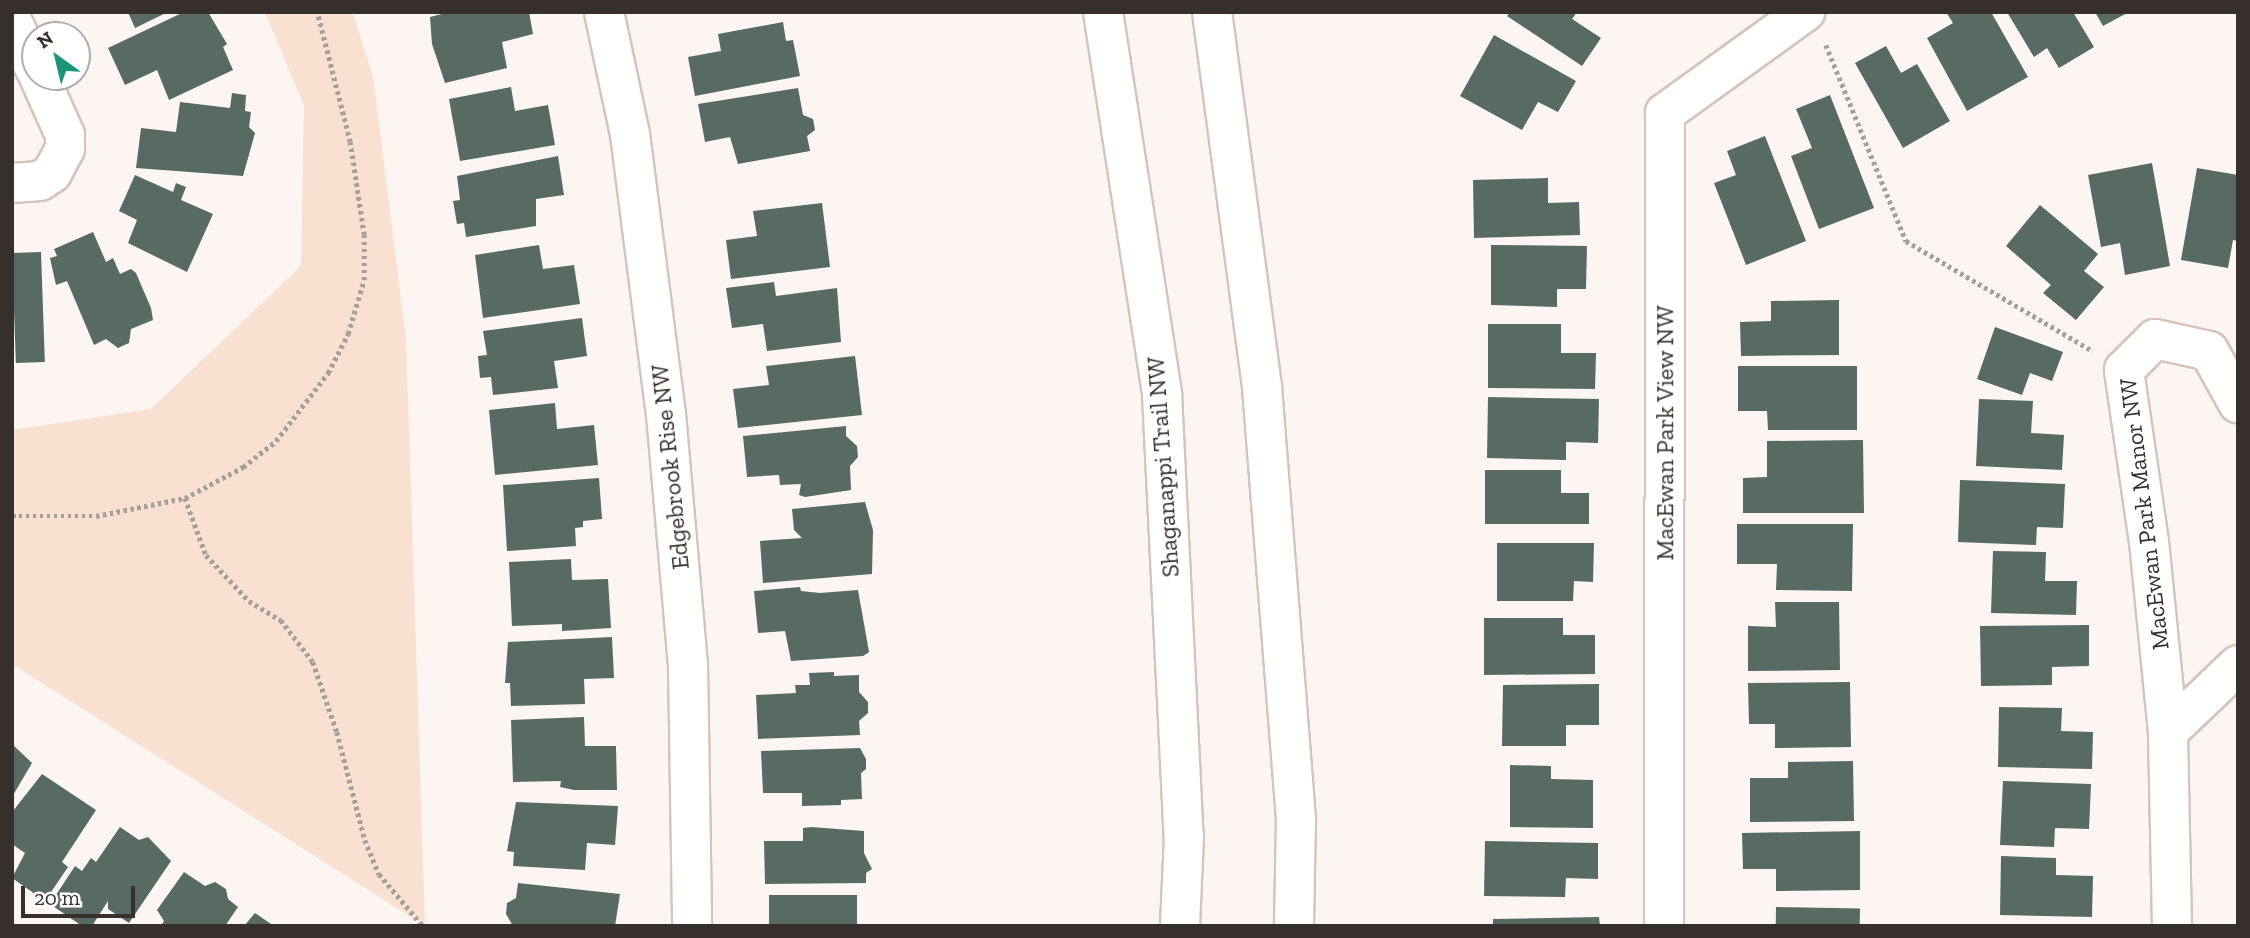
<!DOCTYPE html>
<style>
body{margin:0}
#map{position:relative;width:2250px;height:938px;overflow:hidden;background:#fcf5f1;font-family:"Zilla Slab",serif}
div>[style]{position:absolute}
.green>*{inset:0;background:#f9e0d1}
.building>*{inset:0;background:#586a64;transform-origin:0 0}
.path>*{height:4.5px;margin-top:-2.25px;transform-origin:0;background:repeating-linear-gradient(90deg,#a59e9a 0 3.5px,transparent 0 7px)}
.roads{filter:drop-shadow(2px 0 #d6c4ba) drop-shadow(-2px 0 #d6c4ba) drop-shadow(0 2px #d6c4ba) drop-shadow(0 -2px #d6c4ba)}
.minor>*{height:38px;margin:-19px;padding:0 19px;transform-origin:19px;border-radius:19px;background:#fff}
.major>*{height:38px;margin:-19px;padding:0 19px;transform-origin:19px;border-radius:19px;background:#fff}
span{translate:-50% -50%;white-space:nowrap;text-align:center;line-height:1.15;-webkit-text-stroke:7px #fff;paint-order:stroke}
.street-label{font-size:24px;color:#362f2b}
.frame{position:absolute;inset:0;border:14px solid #362f2b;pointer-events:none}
.north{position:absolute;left:21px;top:21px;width:70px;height:70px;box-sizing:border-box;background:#fff;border:2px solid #afacaa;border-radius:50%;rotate:326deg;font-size:19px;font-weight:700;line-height:28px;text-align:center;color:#362f2b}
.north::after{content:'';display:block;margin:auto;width:24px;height:32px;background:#1c9479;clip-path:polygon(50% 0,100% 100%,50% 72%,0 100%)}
.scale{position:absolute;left:21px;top:886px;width:114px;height:32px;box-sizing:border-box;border:4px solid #362f2b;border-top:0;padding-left:9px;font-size:21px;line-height:24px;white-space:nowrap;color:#362f2b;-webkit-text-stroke:5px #fff;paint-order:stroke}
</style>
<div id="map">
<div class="green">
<div style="clip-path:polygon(265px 12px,352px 12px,373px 76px,406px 340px,425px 926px,12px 664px,12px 430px,151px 409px,301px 266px,304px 106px)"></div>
</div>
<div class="building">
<div style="clip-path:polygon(128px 12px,168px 12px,135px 28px)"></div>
<div style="clip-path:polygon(184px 12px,208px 12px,227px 44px,223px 47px,233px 70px,169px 100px,157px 70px,125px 85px,108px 48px)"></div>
<div style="clip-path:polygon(450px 12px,529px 12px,533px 34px,502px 42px,507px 68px,445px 83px,432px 44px,430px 17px)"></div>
<div style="clip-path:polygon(1510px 12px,1577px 12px,1572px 19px,1601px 38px,1582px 66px,1507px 16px)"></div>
<div style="clip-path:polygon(1946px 12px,1991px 12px,2028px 77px,1967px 111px,1927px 38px,1953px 23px)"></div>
<div style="clip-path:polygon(2007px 12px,2073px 12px,2094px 47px,2059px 68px,2047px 48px,2034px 57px)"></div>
<div style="clip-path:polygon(2095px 12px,2129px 12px,2103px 26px)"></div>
<div style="clip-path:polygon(783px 22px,786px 41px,793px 40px,800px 76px,695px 96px,688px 57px,721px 51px,718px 34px)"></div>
<div style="clip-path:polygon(1494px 35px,1576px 81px,1558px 112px,1538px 102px,1522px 130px,1460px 96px)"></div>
<div style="clip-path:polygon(1886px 46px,1901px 73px,1917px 64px,1950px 121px,1903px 148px,1855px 63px)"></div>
<div style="clip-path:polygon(511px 87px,515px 111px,548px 105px,555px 145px,460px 161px,449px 99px)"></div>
<div style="clip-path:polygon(798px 88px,803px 115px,813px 119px,815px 130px,807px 136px,810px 151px,738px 164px,730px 137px,705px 142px,698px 104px)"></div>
<div style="clip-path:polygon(232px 93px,246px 95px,245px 111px,251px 112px,249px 127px,255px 133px,243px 176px,136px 168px,141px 128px,176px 132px,180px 102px,230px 108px)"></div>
<div style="clip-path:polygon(1830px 95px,1874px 208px,1819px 229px,1791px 156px,1812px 148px,1796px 109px)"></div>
<div style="clip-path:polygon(1765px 136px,1806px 241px,1746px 265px,1714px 183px,1736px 175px,1727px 151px)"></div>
<div style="clip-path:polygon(558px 156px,564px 195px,536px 199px,536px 226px,466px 237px,464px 223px,457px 224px,453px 201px,460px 200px,457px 176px)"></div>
<div style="clip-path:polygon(2152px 163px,2170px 266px,2125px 275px,2120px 243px,2101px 247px,2088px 175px)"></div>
<div style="clip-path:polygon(2197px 168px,2238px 175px,2238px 241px,2233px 240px,2228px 268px,2181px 260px)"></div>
<div style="clip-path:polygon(135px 175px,173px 192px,176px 183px,186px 187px,181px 200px,213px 214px,187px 272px,128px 243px,137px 220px,119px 211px)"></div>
<div style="clip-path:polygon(1548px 178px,1548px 203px,1579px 202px,1580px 235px,1474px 238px,1473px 180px)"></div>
<div style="clip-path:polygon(822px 203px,830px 267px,731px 279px,726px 240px,757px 236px,753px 211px)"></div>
<div style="clip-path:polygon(2040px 205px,2098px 254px,2084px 271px,2104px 287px,2076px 320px,2043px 293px,2051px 285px,2006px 246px)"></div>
<div style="clip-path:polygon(93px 232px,106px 262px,113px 258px,120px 274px,131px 269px,136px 273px,151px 308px,153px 320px,131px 329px,129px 343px,118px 348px,106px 339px,94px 345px,67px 281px,56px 285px,50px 258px,57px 256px,54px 249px)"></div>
<div style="clip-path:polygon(539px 245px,543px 269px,574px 265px,580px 304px,483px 318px,475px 255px)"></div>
<div style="clip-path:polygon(1491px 245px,1587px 246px,1586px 289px,1557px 289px,1557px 307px,1491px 305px)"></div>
<div style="left:41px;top:252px;width:110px;height:29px;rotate:88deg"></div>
<div style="clip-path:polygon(774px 282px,776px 296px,837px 288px,841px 342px,767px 351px,763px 324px,732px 328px,726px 288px)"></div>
<div style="clip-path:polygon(1839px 300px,1839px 355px,1741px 356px,1740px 322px,1771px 321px,1771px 301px)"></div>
<div style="clip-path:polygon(582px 318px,587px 356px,554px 361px,558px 388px,493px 395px,491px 377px,480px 378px,478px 356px,487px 355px,483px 331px)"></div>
<div style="clip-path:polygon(1488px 324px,1561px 324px,1561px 353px,1596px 353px,1595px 389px,1488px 388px)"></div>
<div style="clip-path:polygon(1995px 327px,2063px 352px,2052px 381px,2030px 373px,2022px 395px,1977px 379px)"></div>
<div style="clip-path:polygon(855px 356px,862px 415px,738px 428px,733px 389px,769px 385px,766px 366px)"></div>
<div style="clip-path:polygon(1738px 366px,1857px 366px,1857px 430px,1768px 430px,1767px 411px,1738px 411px)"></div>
<div style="clip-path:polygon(1488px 397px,1599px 399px,1598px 443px,1566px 442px,1566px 460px,1487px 458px)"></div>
<div style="clip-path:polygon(1979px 399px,2033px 401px,2031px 433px,2064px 435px,2062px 470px,1976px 466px)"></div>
<div style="clip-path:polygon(555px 403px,557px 429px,594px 425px,598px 465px,495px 475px,489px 410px)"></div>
<div style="clip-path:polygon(846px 426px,846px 436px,857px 446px,858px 457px,850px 466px,851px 490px,805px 497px,799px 495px,801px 484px,780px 485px,779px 475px,747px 477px,743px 436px)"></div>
<div style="clip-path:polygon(1863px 440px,1864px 513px,1743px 513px,1743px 478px,1767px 477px,1767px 441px)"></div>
<div style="clip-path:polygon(1485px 470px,1561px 470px,1561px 493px,1589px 493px,1589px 524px,1485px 524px)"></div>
<div style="clip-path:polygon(599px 478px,602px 519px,583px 521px,583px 527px,575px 528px,576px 546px,507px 551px,503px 485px)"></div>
<div style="clip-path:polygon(1960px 480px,2065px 484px,2063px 528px,2037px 527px,2036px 545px,1958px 542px)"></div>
<div style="clip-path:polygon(865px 502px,873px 530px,872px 574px,763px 583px,760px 541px,802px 538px,794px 530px,792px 509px)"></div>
<div style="clip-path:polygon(1737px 524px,1853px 524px,1852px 591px,1776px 590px,1777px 564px,1737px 564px)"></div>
<div style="clip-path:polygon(1497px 543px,1594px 543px,1593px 582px,1574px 581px,1573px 601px,1497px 601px)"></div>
<div style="clip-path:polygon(1993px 551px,2046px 552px,2045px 581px,2077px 581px,2076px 615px,1991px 613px)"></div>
<div style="clip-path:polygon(571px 559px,572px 580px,608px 579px,611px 628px,562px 631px,562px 624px,512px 626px,509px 562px)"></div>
<div style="clip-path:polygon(800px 587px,801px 591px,820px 593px,858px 590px,869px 652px,863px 656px,791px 661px,785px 631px,758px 633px,754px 591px)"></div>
<div style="clip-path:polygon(1775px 602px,1839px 602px,1840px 670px,1748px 671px,1748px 626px,1776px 627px)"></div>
<div style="clip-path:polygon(1484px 618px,1563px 618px,1563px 635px,1595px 635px,1595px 674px,1484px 675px)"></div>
<div style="clip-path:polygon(2089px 625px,2089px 666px,2052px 667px,2052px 685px,1981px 686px,1980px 626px)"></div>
<div style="clip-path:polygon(612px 637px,614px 678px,584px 679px,585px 704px,511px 706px,510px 683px,505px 683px,508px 642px)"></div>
<div style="clip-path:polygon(834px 672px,834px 676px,859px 675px,859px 692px,868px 702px,868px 713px,859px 721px,860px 735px,758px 739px,756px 695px,796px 693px,795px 685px,810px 685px,809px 673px)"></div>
<div style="clip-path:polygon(1850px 682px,1851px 747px,1775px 748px,1775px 724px,1749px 724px,1748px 683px)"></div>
<div style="clip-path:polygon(1599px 684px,1599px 725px,1566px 725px,1566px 746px,1502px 746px,1503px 685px)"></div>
<div style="clip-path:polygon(1999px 707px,2062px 708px,2061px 731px,2093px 732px,2092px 769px,1998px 767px)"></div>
<div style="clip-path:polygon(584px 717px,585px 746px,616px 746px,617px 790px,574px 790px,560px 787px,561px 781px,513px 782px,511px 720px)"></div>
<div style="clip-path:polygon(12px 744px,32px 763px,12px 797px)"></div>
<div style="clip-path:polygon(860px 748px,866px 759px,866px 769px,861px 773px,862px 799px,841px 800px,841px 805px,802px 806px,802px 793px,763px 793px,761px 751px)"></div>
<div style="clip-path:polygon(1853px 761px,1854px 821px,1750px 822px,1750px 778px,1788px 778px,1788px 762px)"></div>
<div style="clip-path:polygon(1510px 765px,1551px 766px,1551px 779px,1593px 780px,1593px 828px,1510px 827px)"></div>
<div style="clip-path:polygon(42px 774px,96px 810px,62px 862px,68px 867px,45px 901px,12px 878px,25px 853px,12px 844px,13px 811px)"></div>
<div style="clip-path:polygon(2003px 781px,2091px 784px,2089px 829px,2055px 828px,2054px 847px,2000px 845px)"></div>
<div style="clip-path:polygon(516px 802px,618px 806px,615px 845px,587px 843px,585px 870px,513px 866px,514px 852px,507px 851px)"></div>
<div style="clip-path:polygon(120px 827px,139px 840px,148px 837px,171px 861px,129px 923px,108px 909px,108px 901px,92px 926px,82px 926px,50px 904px,75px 866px,82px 871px,91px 858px,96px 862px)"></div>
<div style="clip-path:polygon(811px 827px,864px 831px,864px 853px,872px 869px,866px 873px,866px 883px,765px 884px,764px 841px,803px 841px,803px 828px)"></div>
<div style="clip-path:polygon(1860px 831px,1860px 890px,1776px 891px,1776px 869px,1743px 869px,1742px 833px)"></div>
<div style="clip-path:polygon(1485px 841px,1598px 843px,1598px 879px,1566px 878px,1565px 897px,1484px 896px)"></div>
<div style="clip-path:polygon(2001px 856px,2056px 858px,2056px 875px,2093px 876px,2092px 917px,2000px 915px)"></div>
<div style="clip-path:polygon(184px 872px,205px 886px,215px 882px,226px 889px,228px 899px,238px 907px,225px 926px,161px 926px,164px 921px,157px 910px)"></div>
<div style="clip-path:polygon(518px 883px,620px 894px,615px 926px,513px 926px,506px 914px,507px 903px,516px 898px)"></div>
<div style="left:769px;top:895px;width:88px;height:31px"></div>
<div style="left:1776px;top:907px;width:84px;height:19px;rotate:1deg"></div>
<div style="clip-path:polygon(255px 913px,274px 926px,244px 926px)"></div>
<div style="clip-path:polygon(1599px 917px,1600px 926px,1493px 926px,1493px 919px)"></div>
</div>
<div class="path">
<div style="left:1826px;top:45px;width:212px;rotate:67.8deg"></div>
<div style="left:1906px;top:241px;width:217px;rotate:30.5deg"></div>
<div style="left:185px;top:498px;width:61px;rotate:69.8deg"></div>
<div style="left:206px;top:555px;width:63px;rotate:46.9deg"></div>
<div style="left:249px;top:601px;width:37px;rotate:31deg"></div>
<div style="left:281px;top:620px;width:53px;rotate:52.7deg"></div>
<div style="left:313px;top:662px;width:74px;rotate:71.1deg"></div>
<div style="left:337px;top:732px;width:112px;rotate:75.5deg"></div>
<div style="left:365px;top:840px;width:37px;rotate:68deg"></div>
<div style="left:379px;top:874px;width:68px;rotate:49.8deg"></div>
<div style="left:12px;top:516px;width:84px"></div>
<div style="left:96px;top:516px;width:91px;rotate:-11.4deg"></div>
<div style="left:185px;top:498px;width:66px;rotate:-28.1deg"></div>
<div style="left:243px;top:467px;width:42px;rotate:-38.2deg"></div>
<div style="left:276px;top:441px;width:86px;rotate:-52.6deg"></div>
<div style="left:328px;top:373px;width:44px;rotate:-62.9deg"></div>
<div style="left:348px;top:334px;width:56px;rotate:-73.5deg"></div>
<div style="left:364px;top:280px;width:45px;rotate:-90deg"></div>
<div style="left:364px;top:235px;width:94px;rotate:-98.6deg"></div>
<div style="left:350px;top:142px;width:134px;rotate:-104.2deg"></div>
</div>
<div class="roads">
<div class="minor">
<div style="left:604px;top:12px;width:125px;rotate:78deg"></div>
<div style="left:630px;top:134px;width:282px;rotate:82.7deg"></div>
<div style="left:666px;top:414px;width:250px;rotate:85deg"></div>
<div style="left:688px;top:663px;width:263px;rotate:89.1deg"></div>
<div style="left:12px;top:21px;width:53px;rotate:64.4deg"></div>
<div style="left:12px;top:183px;width:28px;rotate:-4deg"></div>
<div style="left:40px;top:181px;width:14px;rotate:-34deg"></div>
<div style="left:52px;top:173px;width:27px;rotate:-62deg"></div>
<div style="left:65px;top:149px;width:14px;rotate:-90deg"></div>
<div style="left:65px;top:135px;width:64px;rotate:-114.1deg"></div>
<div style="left:2168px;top:732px;width:97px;rotate:-43.7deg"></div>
<div style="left:1664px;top:926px;width:813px;rotate:-89.93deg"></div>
<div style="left:1665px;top:113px;width:173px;rotate:-35.8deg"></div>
<div style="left:2172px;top:926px;width:194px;rotate:-91.2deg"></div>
<div style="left:2168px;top:732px;width:191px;rotate:-95.7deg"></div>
<div style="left:2149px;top:542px;width:174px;rotate:-98.3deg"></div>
<div style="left:2124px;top:370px;width:44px;rotate:-45deg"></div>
<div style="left:2155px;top:339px;width:55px;rotate:12.5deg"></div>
<div style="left:2209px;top:351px;width:60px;rotate:60.9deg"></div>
</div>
<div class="major">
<div style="left:1103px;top:12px;width:387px;rotate:81.2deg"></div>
<div style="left:1162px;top:394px;width:444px;rotate:87.2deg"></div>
<div style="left:1184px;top:837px;width:89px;rotate:92.6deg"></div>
<div style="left:1212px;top:12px;width:378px;rotate:82.4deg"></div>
<div style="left:1262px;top:387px;width:434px;rotate:85.5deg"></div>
<div style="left:1296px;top:820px;width:106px;rotate:91.1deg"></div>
</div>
</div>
<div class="street-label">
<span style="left:1665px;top:433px;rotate:-90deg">MacEwan Park View NW</span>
<span style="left:670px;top:467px;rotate:-96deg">Edgebrook Rise NW</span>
<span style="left:1163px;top:467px;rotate:-94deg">Shaganappi Trail NW</span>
<span style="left:2144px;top:514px;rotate:-97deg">MacEwan Park Manor NW</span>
</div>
<div class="frame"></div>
<div class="north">N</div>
<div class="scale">20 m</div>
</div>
